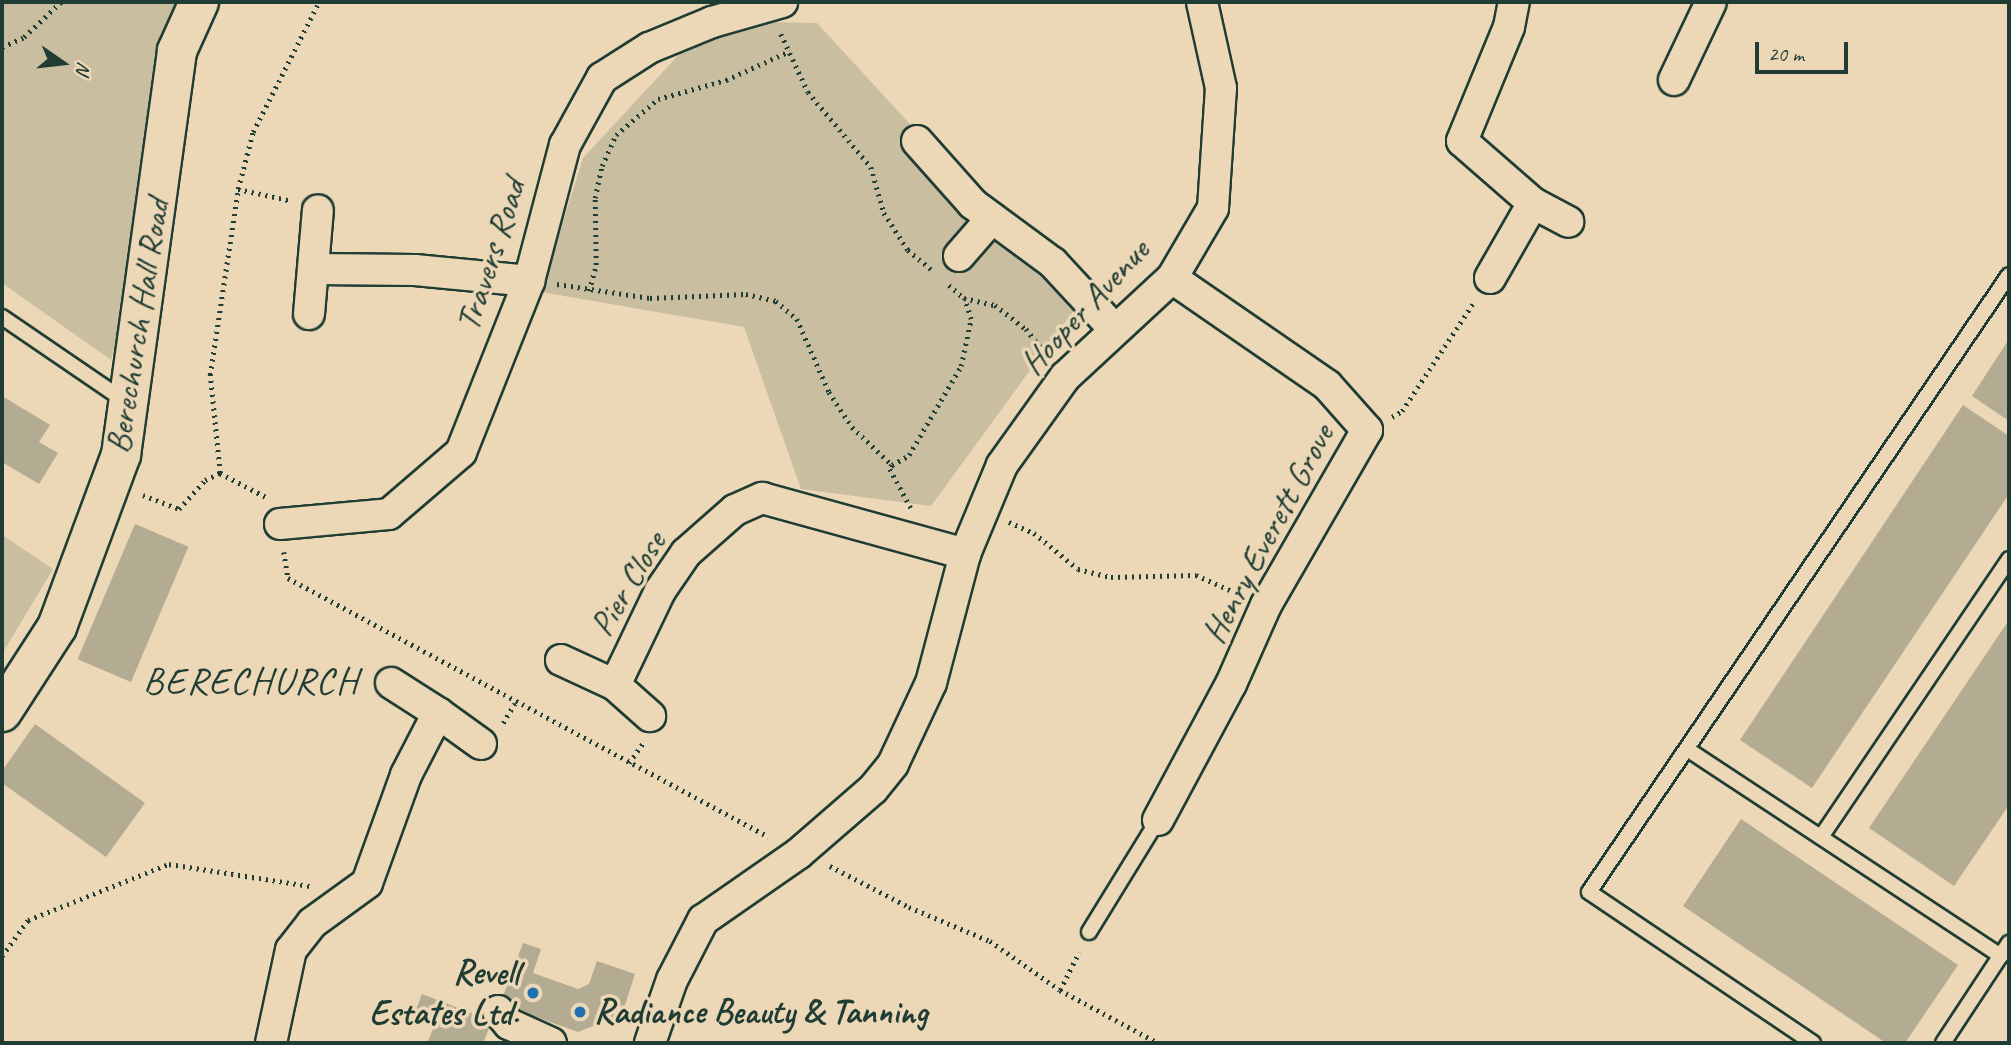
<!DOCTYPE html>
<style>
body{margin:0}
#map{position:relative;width:2011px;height:1045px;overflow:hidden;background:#ecd7b6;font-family:Caveat,sans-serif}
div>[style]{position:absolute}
.green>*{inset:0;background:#cabea1}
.building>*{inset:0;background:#b3ac92;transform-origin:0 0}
.path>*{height:4.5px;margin-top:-2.25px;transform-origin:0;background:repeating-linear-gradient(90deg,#1f3d34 0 2px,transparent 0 7px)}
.roads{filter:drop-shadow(2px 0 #1f3d34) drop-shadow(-2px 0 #1f3d34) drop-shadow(0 2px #1f3d34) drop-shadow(0 -2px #1f3d34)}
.lane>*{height:14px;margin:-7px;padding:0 7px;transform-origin:7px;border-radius:7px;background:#ecd7b6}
.street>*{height:30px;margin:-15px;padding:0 15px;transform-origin:15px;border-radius:15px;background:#ecd7b6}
.secondary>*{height:38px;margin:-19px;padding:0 19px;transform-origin:19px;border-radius:19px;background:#ecd7b6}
.dots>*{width:19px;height:19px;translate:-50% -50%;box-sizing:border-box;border:4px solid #ecd7b6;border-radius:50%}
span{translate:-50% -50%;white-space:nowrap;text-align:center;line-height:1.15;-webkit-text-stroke:7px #ecd7b6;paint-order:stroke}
.street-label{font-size:35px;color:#1f3d34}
.poi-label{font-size:35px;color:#1f3d34;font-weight:700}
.right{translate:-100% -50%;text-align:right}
.left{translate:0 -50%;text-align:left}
.quarter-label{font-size:38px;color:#1f3d34;letter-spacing:2px}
.frame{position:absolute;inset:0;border:4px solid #1f3d34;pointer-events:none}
.north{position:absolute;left:28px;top:28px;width:70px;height:70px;-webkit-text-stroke:5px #ecd7b6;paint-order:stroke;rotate:104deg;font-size:19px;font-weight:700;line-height:28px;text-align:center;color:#1f3d34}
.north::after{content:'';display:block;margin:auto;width:24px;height:32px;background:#1f3d34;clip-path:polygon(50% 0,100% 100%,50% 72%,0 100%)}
.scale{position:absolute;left:1755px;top:42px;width:93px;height:32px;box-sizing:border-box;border:4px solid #1f3d34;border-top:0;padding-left:9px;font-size:21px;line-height:24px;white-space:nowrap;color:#1f3d34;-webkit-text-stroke:5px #ecd7b6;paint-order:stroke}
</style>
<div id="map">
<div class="green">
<div style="clip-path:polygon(2px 2px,183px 2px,146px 209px,111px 360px,2px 283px)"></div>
<div style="clip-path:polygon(767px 22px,817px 23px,1077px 306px,931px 506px,801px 489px,744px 327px,541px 292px,583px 158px,686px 47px)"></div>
<div style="clip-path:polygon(2px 535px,53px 569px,2px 654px)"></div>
</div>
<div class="building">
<div style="clip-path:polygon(2009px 339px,2009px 421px,1972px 396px)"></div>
<div style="clip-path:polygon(2px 396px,50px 425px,39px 442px,58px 453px,39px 484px,2px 462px)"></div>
<div style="clip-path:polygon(1963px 405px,2009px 436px,2009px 494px,1812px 788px,1740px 740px)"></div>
<div style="left:135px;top:524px;width:58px;height:147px;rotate:23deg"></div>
<div style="clip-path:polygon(2009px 620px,2009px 805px,1954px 886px,1869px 828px)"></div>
<div style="clip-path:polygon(35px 724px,145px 803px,106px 857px,2px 783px,2px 771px)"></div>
<div style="clip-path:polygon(1741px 819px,1958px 965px,1905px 1043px,1886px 1043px,1683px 906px)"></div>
<div style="clip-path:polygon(523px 943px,541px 949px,533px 973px,578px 989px,589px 984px,597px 961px,635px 974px,622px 1014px,578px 1032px,500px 1004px)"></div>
<div style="clip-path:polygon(422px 994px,492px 1021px,483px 1043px,427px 1043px,433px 1029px,412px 1020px)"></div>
</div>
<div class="path">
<div style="left:781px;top:34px;width:64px;rotate:65deg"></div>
<div style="left:808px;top:92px;width:98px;rotate:50deg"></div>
<div style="left:871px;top:167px;width:48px;rotate:74.2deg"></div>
<div style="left:884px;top:213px;width:44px;rotate:57deg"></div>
<div style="left:908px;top:250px;width:31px;rotate:40deg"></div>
<div style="left:2px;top:47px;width:24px;rotate:-24deg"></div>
<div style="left:24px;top:37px;width:51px;rotate:-43.4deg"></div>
<div style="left:238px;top:189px;width:55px;rotate:12.5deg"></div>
<div style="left:557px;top:284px;width:94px;rotate:8.6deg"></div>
<div style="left:650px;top:298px;width:96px;rotate:-2.4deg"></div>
<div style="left:746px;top:294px;width:31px;rotate:13deg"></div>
<div style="left:776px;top:301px;width:28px;rotate:41deg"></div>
<div style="left:797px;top:319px;width:80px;rotate:66.3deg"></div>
<div style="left:829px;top:392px;width:42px;rotate:56.7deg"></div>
<div style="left:852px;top:427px;width:55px;rotate:43.5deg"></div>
<div style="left:892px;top:465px;width:4px;rotate:117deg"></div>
<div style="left:890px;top:469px;width:44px;rotate:61.7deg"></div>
<div style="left:949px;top:285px;width:20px;rotate:41deg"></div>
<div style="left:964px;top:298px;width:32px;rotate:13deg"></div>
<div style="left:995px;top:305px;width:39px;rotate:38deg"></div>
<div style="left:1026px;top:329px;width:33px;rotate:51deg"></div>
<div style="left:589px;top:291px;width:27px;rotate:-75deg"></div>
<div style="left:596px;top:265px;width:67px;rotate:-90.9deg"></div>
<div style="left:595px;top:198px;width:33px;rotate:-78deg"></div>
<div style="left:602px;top:166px;width:34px;rotate:-66deg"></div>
<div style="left:616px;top:135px;width:55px;rotate:-40.6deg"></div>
<div style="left:658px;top:99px;width:71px;rotate:-15.6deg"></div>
<div style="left:726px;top:80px;width:70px;rotate:-24.4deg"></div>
<div style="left:1392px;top:417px;width:12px;rotate:-31deg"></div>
<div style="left:1402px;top:411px;width:131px;rotate:-56.6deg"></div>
<div style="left:892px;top:465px;width:20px;rotate:-30deg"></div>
<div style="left:909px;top:455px;width:103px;rotate:-59.7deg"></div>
<div style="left:961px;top:366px;width:48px;rotate:-78deg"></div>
<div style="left:971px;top:319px;width:22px;rotate:-108deg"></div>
<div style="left:220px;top:473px;width:52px;rotate:27.6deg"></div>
<div style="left:220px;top:473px;width:99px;rotate:-95.8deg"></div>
<div style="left:210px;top:375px;width:188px;rotate:-81.4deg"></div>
<div style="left:238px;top:189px;width:59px;rotate:-75.3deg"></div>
<div style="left:253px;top:132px;width:146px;rotate:-63.1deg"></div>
<div style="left:143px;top:495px;width:39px;rotate:21deg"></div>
<div style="left:179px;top:509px;width:39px;rotate:-48deg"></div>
<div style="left:205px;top:480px;width:17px;rotate:-25deg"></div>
<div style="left:1009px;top:522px;width:27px;rotate:24deg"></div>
<div style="left:1034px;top:533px;width:57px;rotate:39.3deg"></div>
<div style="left:1078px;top:569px;width:34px;rotate:14deg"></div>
<div style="left:1111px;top:577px;width:85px;rotate:-1.3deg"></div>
<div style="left:1196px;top:575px;width:47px;rotate:23.8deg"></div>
<div style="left:284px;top:552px;width:26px;rotate:81deg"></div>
<div style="left:288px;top:578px;width:546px;rotate:28.3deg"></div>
<div style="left:503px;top:723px;width:23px;rotate:-59deg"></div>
<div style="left:629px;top:763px;width:24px;rotate:-55deg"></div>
<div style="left:830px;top:866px;width:89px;rotate:27.4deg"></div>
<div style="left:909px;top:907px;width:88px;rotate:22.8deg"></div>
<div style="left:990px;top:941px;width:85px;rotate:35deg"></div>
<div style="left:1060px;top:990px;width:111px;rotate:28.4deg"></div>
<div style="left:2px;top:956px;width:44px;rotate:-54.2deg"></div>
<div style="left:28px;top:920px;width:152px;rotate:-21.7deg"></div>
<div style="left:169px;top:864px;width:143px;rotate:8.9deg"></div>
<div style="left:1060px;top:990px;width:42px;rotate:-63.4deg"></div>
</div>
<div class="roads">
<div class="lane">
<div style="left:2px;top:317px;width:149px;rotate:34.3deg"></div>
<div style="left:1687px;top:749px;width:376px;rotate:33.4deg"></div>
<div style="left:1821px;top:837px;width:336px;rotate:-55.9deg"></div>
<div style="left:1089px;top:932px;width:132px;rotate:-58.4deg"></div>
<div style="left:1813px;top:1043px;width:270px;rotate:-146deg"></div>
<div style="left:1589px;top:892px;width:746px;rotate:-55.76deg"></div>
<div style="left:1943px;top:1043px;width:120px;rotate:-56.6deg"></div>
</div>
<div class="street">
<div style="left:1674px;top:80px;width:86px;rotate:-64.6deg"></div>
<div style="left:917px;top:141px;width:84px;rotate:48.4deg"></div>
<div style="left:973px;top:204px;width:99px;rotate:36.4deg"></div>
<div style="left:1053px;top:263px;width:91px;rotate:47.2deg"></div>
<div style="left:1533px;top:203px;width:40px;rotate:28deg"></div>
<div style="left:959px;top:256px;width:50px;rotate:-49deg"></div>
<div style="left:316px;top:269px;width:99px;rotate:0.6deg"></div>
<div style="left:415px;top:270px;width:115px;rotate:5.5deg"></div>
<div style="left:1490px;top:278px;width:86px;rotate:-60.2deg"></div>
<div style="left:1533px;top:203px;width:94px;rotate:-138.9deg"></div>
<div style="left:1462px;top:141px;width:123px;rotate:-67.6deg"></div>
<div style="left:1509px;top:27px;width:25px;rotate:-79deg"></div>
<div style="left:309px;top:314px;width:104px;rotate:-85.1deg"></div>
<div style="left:280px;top:524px;width:109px;rotate:-5.2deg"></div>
<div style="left:389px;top:514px;width:95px;rotate:-40.7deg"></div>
<div style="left:461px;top:452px;width:184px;rotate:-68.3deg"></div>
<div style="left:529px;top:281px;width:141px;rotate:-75.2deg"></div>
<div style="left:565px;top:145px;width:77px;rotate:-61.1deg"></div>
<div style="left:602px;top:78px;width:56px;rotate:-32.6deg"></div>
<div style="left:649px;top:48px;width:68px;rotate:-22.4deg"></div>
<div style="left:712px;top:22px;width:73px;rotate:-15.9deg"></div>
<div style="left:561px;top:660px;width:60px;rotate:24.8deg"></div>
<div style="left:615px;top:685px;width:104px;rotate:-64.4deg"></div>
<div style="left:660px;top:591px;width:46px;rotate:-55.6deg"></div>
<div style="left:686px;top:553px;width:65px;rotate:-41.3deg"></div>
<div style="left:735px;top:510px;width:30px;rotate:-24deg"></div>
<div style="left:762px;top:498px;width:211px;rotate:15.4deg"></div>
<div style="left:391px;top:683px;width:56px;rotate:32.6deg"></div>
<div style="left:615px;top:685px;width:47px;rotate:41.5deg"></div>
<div style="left:1158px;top:820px;width:154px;rotate:-61.8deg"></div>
<div style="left:1231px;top:684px;width:86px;rotate:-66.1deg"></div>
<div style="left:1266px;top:605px;width:202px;rotate:-60deg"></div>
<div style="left:1367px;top:430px;width:60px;rotate:-131.6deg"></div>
<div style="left:1327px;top:385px;width:188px;rotate:-145.4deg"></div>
<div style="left:498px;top:1011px;width:17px;rotate:50deg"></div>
<div style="left:509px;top:1024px;width:46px;rotate:24.3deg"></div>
<div style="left:271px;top:1043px;width:95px;rotate:-77.9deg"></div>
<div style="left:291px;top:950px;width:34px;rotate:-52deg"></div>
<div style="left:312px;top:923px;width:68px;rotate:-36deg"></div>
<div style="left:367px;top:883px;width:115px;rotate:-70.1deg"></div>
<div style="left:406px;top:775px;width:70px;rotate:-62.7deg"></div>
<div style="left:438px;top:713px;width:53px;rotate:35.8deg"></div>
<div style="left:650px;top:1043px;width:67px;rotate:-70.8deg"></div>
<div style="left:672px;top:980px;width:68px;rotate:-62.7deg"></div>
<div style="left:703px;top:920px;width:116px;rotate:-34.8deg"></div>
<div style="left:798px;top:854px;width:99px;rotate:-40.9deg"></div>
<div style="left:873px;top:789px;width:32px;rotate:-51deg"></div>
<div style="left:893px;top:764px;width:89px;rotate:-64.9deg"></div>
<div style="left:931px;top:683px;width:133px;rotate:-75.2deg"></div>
<div style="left:965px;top:554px;width:96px;rotate:-67.4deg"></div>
<div style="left:1002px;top:465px;width:108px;rotate:-54.4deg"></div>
<div style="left:1065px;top:377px;width:146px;rotate:-42.8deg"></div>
<div style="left:1172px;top:278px;width:81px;rotate:-59.6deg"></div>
<div style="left:1213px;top:208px;width:120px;rotate:-86.2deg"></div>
<div style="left:1221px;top:88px;width:88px;rotate:-102.5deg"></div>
</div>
<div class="secondary">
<div style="left:2px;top:712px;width:101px;rotate:-57.1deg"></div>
<div style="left:57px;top:627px;width:184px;rotate:-69.6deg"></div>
<div style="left:121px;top:455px;width:408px;rotate:-82.1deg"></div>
<div style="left:177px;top:51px;width:54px;rotate:-65.8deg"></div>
</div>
</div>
<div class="dots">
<div style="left:533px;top:993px;background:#1f6fb2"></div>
<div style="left:580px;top:1012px;background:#1f6fb2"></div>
</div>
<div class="street-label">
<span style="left:491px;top:255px;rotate:-72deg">Travers Road</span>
<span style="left:1085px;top:307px;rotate:-47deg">Hooper Avenue</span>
<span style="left:138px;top:326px;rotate:-81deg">Berechurch Hall Road</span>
<span style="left:1268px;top:534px;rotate:-62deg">Henry Everett Grove</span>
<span style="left:628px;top:584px;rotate:-59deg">Pier Close</span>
</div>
<div class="poi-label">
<span class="right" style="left:519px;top:993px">Revell<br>Estates Ltd.</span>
<span class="left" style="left:594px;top:1012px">Radiance Beauty &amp; Tanning</span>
</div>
<div class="quarter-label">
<span style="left:251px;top:681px">BERECHURCH</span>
</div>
<div class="frame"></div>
<div class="north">N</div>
<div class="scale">20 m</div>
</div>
